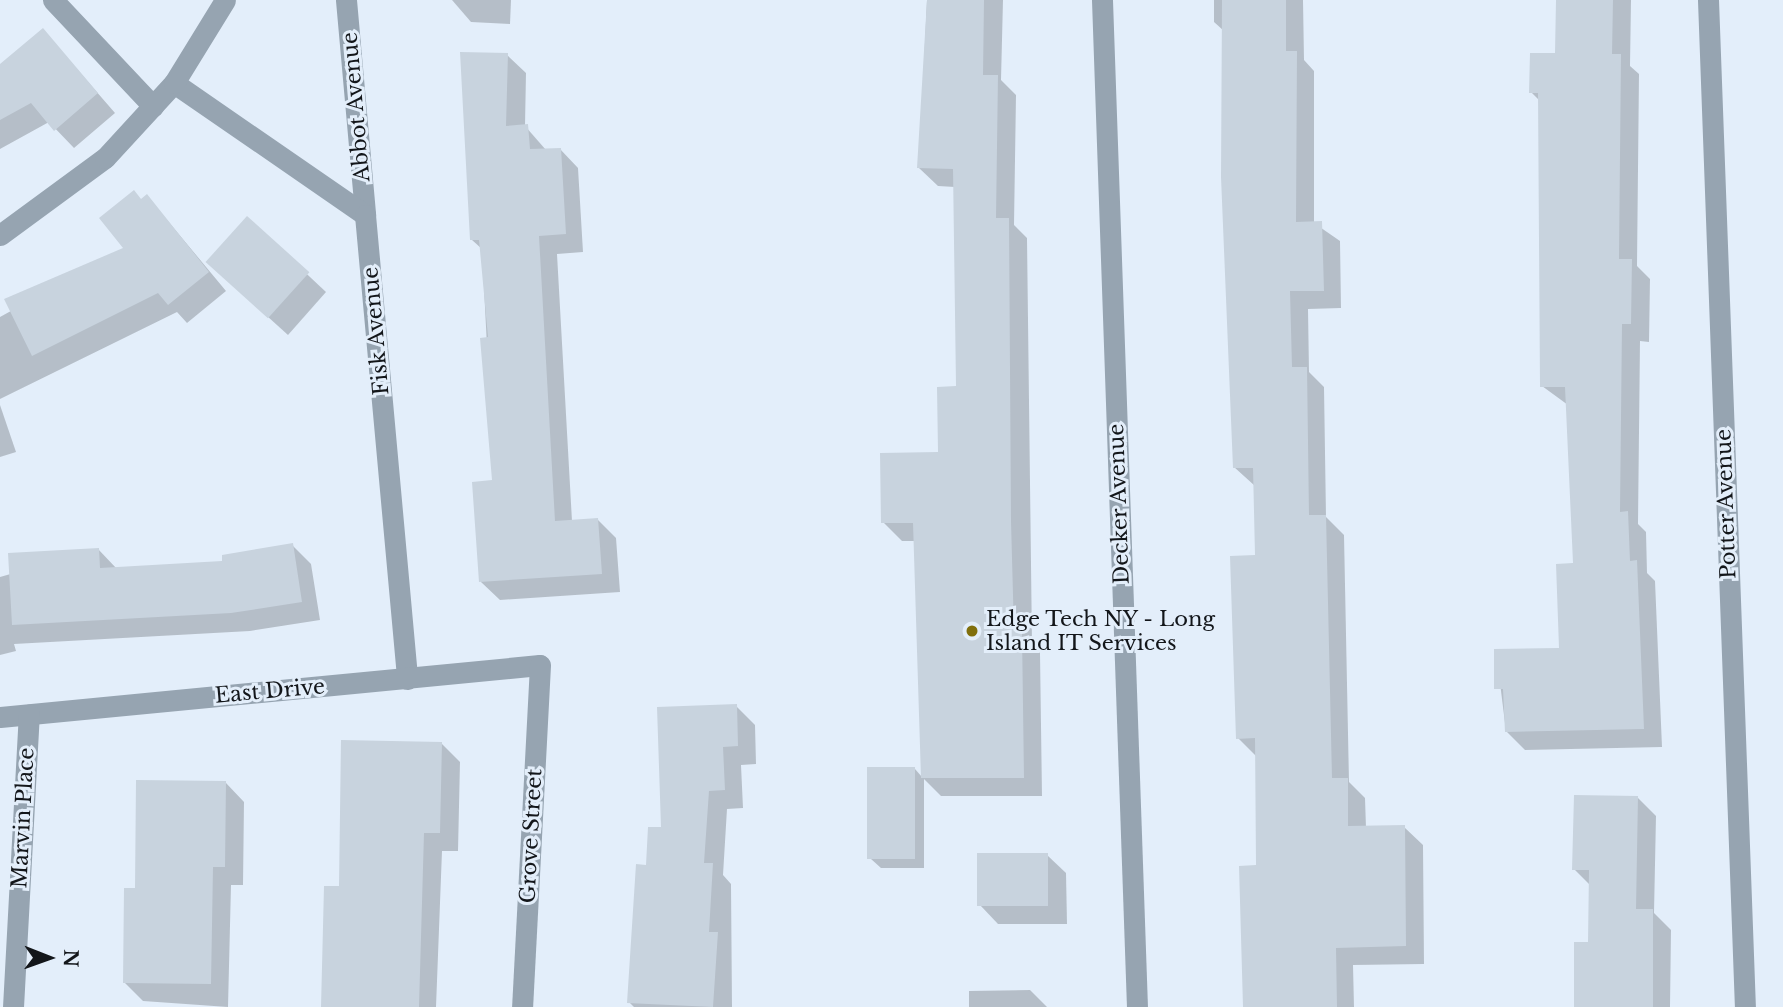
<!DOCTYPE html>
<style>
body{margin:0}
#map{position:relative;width:1783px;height:1007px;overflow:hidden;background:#e3eefa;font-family:"Libre Baskerville",serif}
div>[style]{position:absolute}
.shadow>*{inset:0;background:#0003}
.building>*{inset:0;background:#c8d3de;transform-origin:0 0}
.street>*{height:21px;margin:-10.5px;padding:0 10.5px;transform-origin:10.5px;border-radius:10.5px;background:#96a4b1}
.dots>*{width:19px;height:19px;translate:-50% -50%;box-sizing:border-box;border:4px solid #e3eefa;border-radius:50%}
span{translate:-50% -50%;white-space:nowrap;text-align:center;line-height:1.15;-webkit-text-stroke:6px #e3eefa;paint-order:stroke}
.street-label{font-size:21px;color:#13161a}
.poi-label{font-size:21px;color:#13161a}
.left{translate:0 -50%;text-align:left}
.north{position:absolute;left:14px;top:923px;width:70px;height:70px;-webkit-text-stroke:5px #e3eefa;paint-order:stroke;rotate:91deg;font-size:19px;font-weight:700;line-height:28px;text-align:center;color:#13161a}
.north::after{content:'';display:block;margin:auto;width:24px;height:32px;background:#13161a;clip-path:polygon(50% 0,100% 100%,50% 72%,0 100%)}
</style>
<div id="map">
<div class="shadow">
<div style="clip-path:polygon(452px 0,511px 0,510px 24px,471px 22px)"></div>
<div style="clip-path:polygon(927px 0,1003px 0,1001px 80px,1016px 95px,1014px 225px,1027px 238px,1032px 644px,1040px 653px,1042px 796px,941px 796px,924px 779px,924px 868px,881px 868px,871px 859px,915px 769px,922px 777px,915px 541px,902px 541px,883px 522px,940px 454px,958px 388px,955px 187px,938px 186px,919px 168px)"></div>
<div style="clip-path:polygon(1214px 0,1303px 0,1304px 60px,1314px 71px,1314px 223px,1340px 241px,1341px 308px,1308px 309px,1309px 372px,1324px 387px,1326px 517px,1344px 535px,1349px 782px,1365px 798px,1366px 828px,1404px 827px,1423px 845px,1424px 964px,1353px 965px,1354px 1007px,1245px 1007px,1257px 867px,1257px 757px,1238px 738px,1257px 557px,1255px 486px,1234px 467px,1224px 31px,1214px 22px)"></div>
<div style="clip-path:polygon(1558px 0,1631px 0,1630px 66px,1639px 74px,1637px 266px,1650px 279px,1649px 342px,1640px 341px,1638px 524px,1646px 532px,1647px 573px,1655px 581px,1662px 747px,1525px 750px,1506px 731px,1496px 651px,1560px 649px,1575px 565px,1568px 405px,1542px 386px,1540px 101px,1531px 92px,1557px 55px)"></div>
<div style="clip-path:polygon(43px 30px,115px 113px,74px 148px,49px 122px,0 149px,0 66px)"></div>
<div style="clip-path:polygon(507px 55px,526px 73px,525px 126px,546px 150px,560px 149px,578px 168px,583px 252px,557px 254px,572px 521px,597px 519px,616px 538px,620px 592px,500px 600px,481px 582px,494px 482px,482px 249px,472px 240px)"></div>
<div style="clip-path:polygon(147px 196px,226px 291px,187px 323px,177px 312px,0 399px,0 317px,125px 248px)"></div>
<div style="clip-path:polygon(247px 218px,326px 292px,288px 335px,227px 280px)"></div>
<div style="clip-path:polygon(0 405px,16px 452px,0 457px)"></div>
<div style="clip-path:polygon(292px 545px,311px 564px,320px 620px,250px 631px,14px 644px,16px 651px,0 655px,0 577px,98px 549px,117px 569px,225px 562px)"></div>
<div style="clip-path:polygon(736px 706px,755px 725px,756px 764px,741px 765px,743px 808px,727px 809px,723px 875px,731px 884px,732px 1007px,634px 1007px,629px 1002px,648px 867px)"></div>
<div style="clip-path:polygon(441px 743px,460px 762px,458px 851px,442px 851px,436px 1007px,323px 1007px,341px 888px)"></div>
<div style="clip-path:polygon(226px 783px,244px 802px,243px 885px,231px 885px,228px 1007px,143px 1001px,124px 982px,136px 890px)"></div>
<div style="clip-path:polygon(1637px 797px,1656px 816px,1654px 913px,1671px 930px,1670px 1007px,1575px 1007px,1590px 944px,1591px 886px,1574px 869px)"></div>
<div style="clip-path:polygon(1047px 855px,1066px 873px,1067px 924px,998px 924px,980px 905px)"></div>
<div style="clip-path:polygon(1030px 990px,1047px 1007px,969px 1007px,969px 991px)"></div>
</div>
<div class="building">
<div style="clip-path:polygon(927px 0,984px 0,983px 75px,998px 75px,996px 218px,1009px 218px,1011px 521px,1014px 632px,1022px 632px,1024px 778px,921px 778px,913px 523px,881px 523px,880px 453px,938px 452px,937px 387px,956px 386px,953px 169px,917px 168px)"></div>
<div style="clip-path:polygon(1222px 0,1286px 0,1286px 51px,1297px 51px,1296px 222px,1322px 221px,1324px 291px,1290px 291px,1292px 367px,1307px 367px,1309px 515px,1326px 515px,1332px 778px,1348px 778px,1348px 826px,1405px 825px,1406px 946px,1336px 948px,1337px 1007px,1243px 1007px,1239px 866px,1256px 865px,1255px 738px,1236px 739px,1230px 556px,1255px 555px,1253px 468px,1233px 468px,1221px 177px)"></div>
<div style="clip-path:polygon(1556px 0,1613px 0,1612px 54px,1621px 54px,1619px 259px,1632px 259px,1631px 324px,1622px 324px,1620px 512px,1628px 511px,1630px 561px,1637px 560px,1644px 729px,1505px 732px,1503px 689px,1494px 689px,1494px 649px,1559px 648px,1556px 564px,1573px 563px,1565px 387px,1540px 387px,1538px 93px,1529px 93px,1530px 53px,1555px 53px)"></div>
<div style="clip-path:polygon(43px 28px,98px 93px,54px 131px,31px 103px,0 120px,0 64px)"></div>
<div style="clip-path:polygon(460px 52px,508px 53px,506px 126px,528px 124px,530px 149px,561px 148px,566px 234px,539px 236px,555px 521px,598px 518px,602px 574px,479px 582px,472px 482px,492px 480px,480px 338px,488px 337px,479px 240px,470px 240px)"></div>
<div style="clip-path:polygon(134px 190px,141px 199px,147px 194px,209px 272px,168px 305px,158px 293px,32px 356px,4px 299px,123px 248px,99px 218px)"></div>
<div style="left:247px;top:216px;width:84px;height:62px;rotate:42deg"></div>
<div style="clip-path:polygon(293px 543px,302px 602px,231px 613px,12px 625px,8px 553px,99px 548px,100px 568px,222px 561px,222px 555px)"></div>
<div style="clip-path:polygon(737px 704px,738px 746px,723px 747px,725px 790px,709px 791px,704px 863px,713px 863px,709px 932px,718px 932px,713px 1007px,627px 1003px,636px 864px,646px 865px,648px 827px,661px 827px,657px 707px)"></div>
<div style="clip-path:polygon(341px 740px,442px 742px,440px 833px,424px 833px,419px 1007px,321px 1007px,324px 886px,339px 886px)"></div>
<div style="left:915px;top:767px;width:92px;height:48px;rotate:90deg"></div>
<div style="clip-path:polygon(136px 780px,226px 781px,225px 867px,213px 867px,211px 984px,123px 983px,124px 888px,135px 888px)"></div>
<div style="clip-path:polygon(1574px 795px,1638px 796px,1636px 909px,1653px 909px,1653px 1007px,1574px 1007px,1574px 942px,1588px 942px,1589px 870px,1572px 870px)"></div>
<div style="left:977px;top:853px;width:71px;height:53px"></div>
</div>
<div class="street">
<div style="left:53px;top:0;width:146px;rotate:46.7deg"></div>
<div style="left:346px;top:0;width:216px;rotate:84.9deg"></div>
<div style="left:1102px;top:0;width:1008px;rotate:88.01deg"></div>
<div style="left:1708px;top:0;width:1008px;rotate:87.9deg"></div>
<div style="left:174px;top:83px;width:232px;rotate:34.6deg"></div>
<div style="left:365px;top:215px;width:466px;rotate:84.8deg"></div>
<div style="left:0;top:235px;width:130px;rotate:-36.3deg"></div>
<div style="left:105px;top:158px;width:102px;rotate:-47.4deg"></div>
<div style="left:174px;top:83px;width:97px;rotate:-58.4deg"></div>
<div style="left:0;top:717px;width:542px;rotate:-5.5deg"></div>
<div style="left:540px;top:665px;width:342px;rotate:93deg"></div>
<div style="left:13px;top:1007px;width:293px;rotate:-86.9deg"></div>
</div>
<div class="dots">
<div style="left:972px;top:631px;background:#806f0d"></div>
</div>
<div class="street-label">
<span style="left:356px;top:107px;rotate:-95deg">Abbot Avenue</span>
<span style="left:376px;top:331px;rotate:-95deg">Fisk Avenue</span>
<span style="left:1119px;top:504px;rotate:-92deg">Decker Avenue</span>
<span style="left:1726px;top:504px;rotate:-92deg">Potter Avenue</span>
<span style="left:270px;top:691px;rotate:-5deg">East Drive</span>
<span style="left:23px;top:818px;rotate:-87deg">Marvin Place</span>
<span style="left:531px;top:836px;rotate:-87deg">Grove Street</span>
</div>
<div class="poi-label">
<span class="left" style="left:986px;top:631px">Edge Tech NY - Long<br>Island IT Services</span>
</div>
<div class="north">N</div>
</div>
